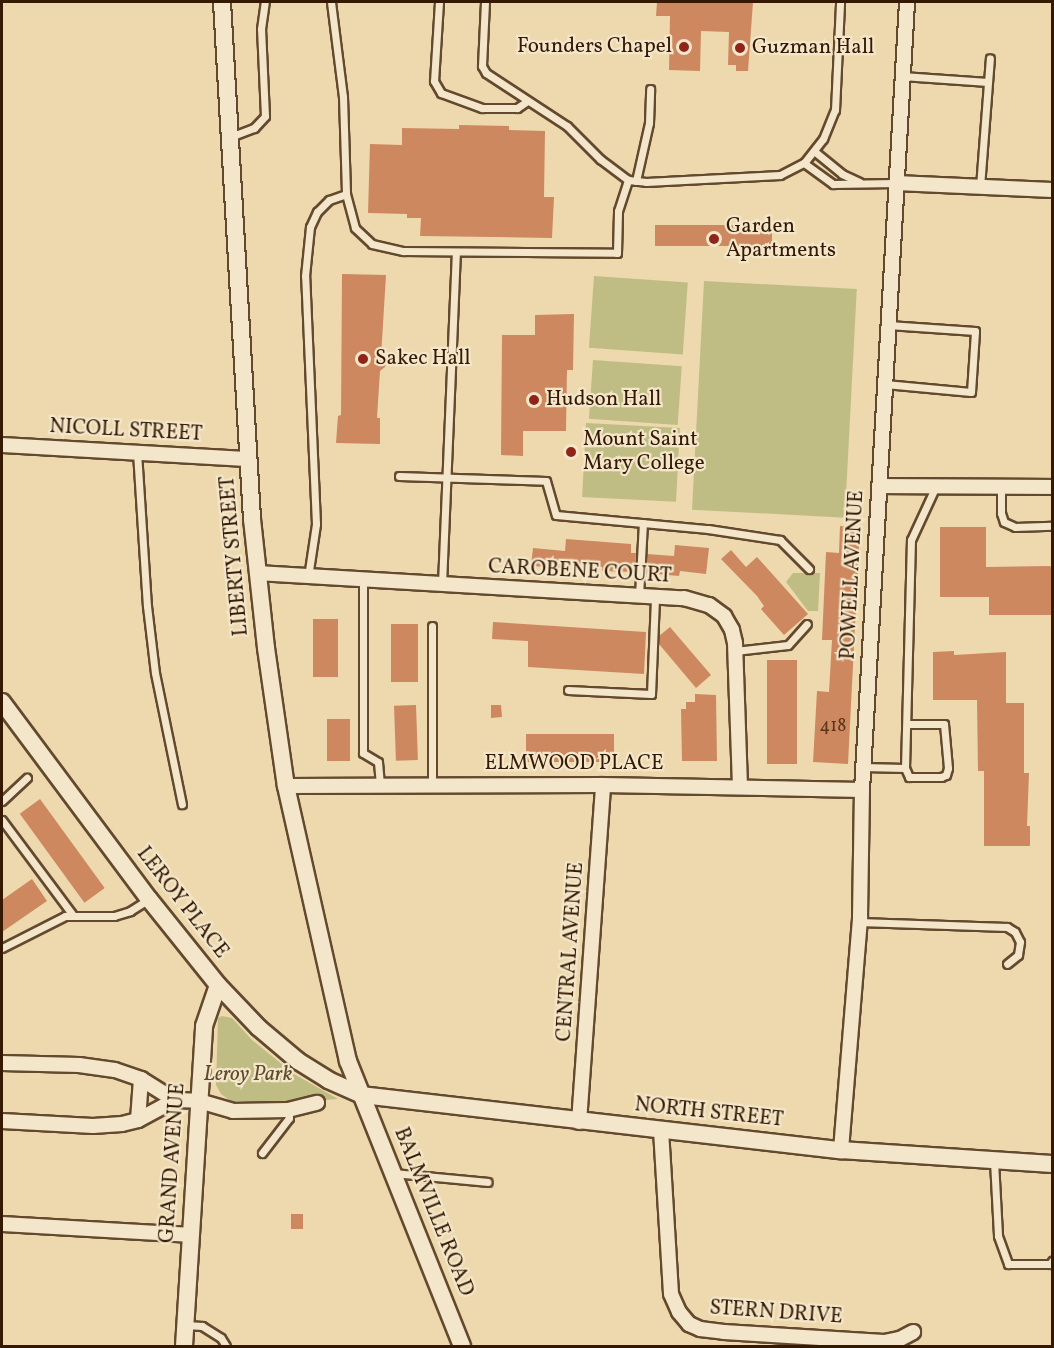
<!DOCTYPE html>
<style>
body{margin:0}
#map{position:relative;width:1054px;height:1348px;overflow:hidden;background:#edd9ad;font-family:Vollkorn,serif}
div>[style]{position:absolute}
.green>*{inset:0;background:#c0bd84;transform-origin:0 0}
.building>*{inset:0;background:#ce885f;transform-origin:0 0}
.roads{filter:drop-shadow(2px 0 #63492e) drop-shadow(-2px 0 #63492e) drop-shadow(0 2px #63492e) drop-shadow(0 -2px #63492e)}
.service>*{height:7px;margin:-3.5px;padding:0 3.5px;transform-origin:3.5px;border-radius:3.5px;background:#f3e6ca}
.minor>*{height:14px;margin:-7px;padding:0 7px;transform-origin:7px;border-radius:7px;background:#f3e6ca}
.tertiary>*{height:16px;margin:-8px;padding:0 8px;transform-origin:8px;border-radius:8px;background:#f3e6ca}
.dots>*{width:16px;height:16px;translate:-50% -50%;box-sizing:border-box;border:3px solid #f3e6ca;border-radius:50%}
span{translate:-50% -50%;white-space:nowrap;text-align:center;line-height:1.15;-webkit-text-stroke:4.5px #f3e6ca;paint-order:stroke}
.number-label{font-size:18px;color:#5b351a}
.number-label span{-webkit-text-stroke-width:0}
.poi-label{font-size:21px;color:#351903}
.right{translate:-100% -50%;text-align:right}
.left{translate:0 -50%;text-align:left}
.street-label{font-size:21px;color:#351903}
.park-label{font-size:21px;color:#5f4a2a;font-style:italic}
.frame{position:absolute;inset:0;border:3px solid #351903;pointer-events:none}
</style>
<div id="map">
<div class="green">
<div style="left:594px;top:276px;width:94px;height:72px;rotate:4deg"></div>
<div style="left:704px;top:281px;width:153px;height:229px;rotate:3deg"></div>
<div style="left:593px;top:360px;width:89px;height:59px;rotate:4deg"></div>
<div style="left:586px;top:423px;width:94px;height:74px;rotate:3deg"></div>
<div style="clip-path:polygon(793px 573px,820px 573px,818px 611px,808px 611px,786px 582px)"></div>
<div style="clip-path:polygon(222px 1016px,232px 1018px,252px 1040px,294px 1074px,338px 1099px,248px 1106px,232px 1102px,221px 1094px,216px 1085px,218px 1018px)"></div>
</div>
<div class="building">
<div style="clip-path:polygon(657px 2px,753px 2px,748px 71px,736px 71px,736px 65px,728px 65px,729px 32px,701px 31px,700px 71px,669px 70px,670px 16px,656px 16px)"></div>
<div style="clip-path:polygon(459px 125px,509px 126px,509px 130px,545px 131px,544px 197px,554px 197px,552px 238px,420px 236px,421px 218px,407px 218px,407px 214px,368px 213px,370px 144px,402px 145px,402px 128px,459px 129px)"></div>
<div style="left:772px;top:225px;width:21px;height:117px;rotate:90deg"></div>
<div style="clip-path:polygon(342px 274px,386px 275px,381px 357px,386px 361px,385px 367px,380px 371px,377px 418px,380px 418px,380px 444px,336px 443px,338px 416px,341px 415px)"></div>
<div style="clip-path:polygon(574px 314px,573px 370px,567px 370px,566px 431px,523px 431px,523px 456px,501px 455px,502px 335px,535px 335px,535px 315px)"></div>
<div style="clip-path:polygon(840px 526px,860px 527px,848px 764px,813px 762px,817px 691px,829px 692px,832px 640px,822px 640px,826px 552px,839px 553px)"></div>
<div style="clip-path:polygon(940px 527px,986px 527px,986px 567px,1050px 566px,1053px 569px,1053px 615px,989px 615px,989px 597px,940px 597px)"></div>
<div style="clip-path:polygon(566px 539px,631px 544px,631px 553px,636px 553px,635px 572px,602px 571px,602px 567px,565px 564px,565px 568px,531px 566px,533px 548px,565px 551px)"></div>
<div style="clip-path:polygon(675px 545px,709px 548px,706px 574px,680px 571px,679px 576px,646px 573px,647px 554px,674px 556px)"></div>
<div style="clip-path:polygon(731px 550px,746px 567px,757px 557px,808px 614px,784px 635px,761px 609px,764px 606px,757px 596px,721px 559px)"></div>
<div style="left:313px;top:619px;width:25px;height:58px"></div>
<div style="clip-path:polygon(493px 622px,646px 632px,644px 674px,528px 667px,528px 641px,492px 639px)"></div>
<div style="left:391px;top:624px;width:27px;height:58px"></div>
<div style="clip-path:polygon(670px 627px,711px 675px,696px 688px,659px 644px,659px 636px)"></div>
<div style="clip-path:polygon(954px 651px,954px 655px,1006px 652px,1006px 703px,1024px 703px,1024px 773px,1029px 773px,1027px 826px,1030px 826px,1030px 846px,984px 846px,984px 771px,978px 771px,977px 700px,933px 700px,933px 652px)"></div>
<div style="left:767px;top:660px;width:30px;height:104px"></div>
<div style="clip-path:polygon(695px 694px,716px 695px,717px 761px,682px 761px,681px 709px,686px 709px,686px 702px,695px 702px)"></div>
<div style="left:416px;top:705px;width:55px;height:22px;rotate:88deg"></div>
<div style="clip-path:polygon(491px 705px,501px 705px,502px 717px,491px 718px)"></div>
<div style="left:350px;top:719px;width:42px;height:23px;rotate:90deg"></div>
<div style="left:526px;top:734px;width:88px;height:28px"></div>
<div style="left:40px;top:799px;width:110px;height:25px;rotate:54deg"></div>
<div style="clip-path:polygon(32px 879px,47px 901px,2px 932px,2px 900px)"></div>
<div style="left:291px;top:1214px;width:12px;height:15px"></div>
</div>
<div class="roads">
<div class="service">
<div style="left:331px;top:2px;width:96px;rotate:82.8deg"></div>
<div style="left:343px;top:97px;width:97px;rotate:88.2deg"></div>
<div style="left:346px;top:194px;width:35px;rotate:75deg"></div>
<div style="left:355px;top:228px;width:23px;rotate:43deg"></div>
<div style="left:372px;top:244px;width:32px;rotate:13deg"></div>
<div style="left:403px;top:251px;width:214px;rotate:0.5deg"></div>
<div style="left:617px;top:253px;width:42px;rotate:-88.6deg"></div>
<div style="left:618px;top:211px;width:33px;rotate:-72deg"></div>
<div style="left:439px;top:2px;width:79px;rotate:93.6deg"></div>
<div style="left:434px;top:81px;width:14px;rotate:60deg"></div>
<div style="left:441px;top:93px;width:44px;rotate:20.1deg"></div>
<div style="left:482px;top:108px;width:35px"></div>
<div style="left:517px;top:108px;width:11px;rotate:-34deg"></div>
<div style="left:485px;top:2px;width:64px;rotate:92.7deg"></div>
<div style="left:482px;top:66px;width:8px;rotate:60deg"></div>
<div style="left:486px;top:73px;width:97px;rotate:33.2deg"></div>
<div style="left:567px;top:126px;width:47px;rotate:45deg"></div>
<div style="left:600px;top:159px;width:35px;rotate:37deg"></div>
<div style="left:628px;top:180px;width:18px;rotate:6deg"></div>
<div style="left:646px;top:182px;width:134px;rotate:-3deg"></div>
<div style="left:780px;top:175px;width:27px;rotate:-27deg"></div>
<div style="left:804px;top:163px;width:31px;rotate:-52deg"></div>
<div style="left:823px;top:139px;width:31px;rotate:-68deg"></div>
<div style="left:835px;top:110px;width:108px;rotate:-87.3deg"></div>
<div style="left:902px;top:76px;width:86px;rotate:4deg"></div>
<div style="left:230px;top:137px;width:26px;rotate:-21deg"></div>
<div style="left:254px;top:128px;width:16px;rotate:-47deg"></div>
<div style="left:265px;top:116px;width:87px;rotate:-92.6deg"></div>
<div style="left:261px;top:29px;width:27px;rotate:-82deg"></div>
<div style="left:814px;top:151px;width:36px;rotate:39deg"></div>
<div style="left:842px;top:174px;width:19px;rotate:25deg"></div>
<div style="left:804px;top:163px;width:36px;rotate:36deg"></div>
<div style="left:833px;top:184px;width:63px;rotate:-0.9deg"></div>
<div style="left:636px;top:181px;width:59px;rotate:-77.4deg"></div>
<div style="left:649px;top:123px;width:34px;rotate:-88deg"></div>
<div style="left:980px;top:187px;width:129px;rotate:-85.6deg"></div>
<div style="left:885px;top:384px;width:86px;rotate:5.3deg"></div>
<div style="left:971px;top:392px;width:61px;rotate:-86.2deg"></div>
<div style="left:975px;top:331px;width:87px;rotate:-176.1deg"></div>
<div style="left:137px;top:452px;width:154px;rotate:86.3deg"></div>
<div style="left:147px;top:606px;width:67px;rotate:83.2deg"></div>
<div style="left:155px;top:673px;width:134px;rotate:78.4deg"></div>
<div style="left:399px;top:476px;width:147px;rotate:1.9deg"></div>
<div style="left:546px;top:481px;width:35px;rotate:74deg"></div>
<div style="left:556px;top:515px;width:153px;rotate:5.3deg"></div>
<div style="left:708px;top:529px;width:73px;rotate:8.7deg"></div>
<div style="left:780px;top:540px;width:41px;rotate:45deg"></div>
<div style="left:1001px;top:487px;width:26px;rotate:90deg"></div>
<div style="left:1001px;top:513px;width:9px;rotate:72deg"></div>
<div style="left:1004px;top:522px;width:12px;rotate:24deg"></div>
<div style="left:1015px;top:527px;width:37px;rotate:-2deg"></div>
<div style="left:308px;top:577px;width:54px;rotate:-81.4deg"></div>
<div style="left:316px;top:524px;width:248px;rotate:-92.5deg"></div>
<div style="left:305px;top:276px;width:49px;rotate:-84.2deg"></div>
<div style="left:310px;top:227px;width:17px;rotate:-65deg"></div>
<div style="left:317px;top:212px;width:17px;rotate:-45deg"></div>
<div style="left:329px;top:200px;width:18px;rotate:-19deg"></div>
<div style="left:363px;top:580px;width:173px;rotate:90deg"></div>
<div style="left:363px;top:753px;width:17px;rotate:31deg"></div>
<div style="left:378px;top:762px;width:24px;rotate:85deg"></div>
<div style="left:442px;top:584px;width:332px;rotate:-87.6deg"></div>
<div style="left:639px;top:596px;width:73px;rotate:-86.9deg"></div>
<div style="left:735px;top:651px;width:53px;rotate:-6.5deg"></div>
<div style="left:788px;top:645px;width:28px;rotate:-48deg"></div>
<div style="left:568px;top:690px;width:83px;rotate:2.8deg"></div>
<div style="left:651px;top:694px;width:97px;rotate:-87.6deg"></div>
<div style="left:863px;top:767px;width:42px;rotate:1.4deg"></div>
<div style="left:905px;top:768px;width:228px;rotate:-88.5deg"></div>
<div style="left:911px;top:540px;width:57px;rotate:-65.2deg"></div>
<div style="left:905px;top:768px;width:10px;rotate:66deg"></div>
<div style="left:909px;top:777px;width:32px"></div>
<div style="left:941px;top:777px;width:5px;rotate:-22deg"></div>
<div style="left:946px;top:775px;width:7px;rotate:-74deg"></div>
<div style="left:948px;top:768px;width:44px;rotate:-95.2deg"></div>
<div style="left:944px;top:724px;width:37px;rotate:180deg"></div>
<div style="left:432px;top:786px;width:160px;rotate:-90deg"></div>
<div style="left:2px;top:801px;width:34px;rotate:-43deg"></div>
<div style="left:2px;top:820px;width:117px;rotate:53.3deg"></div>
<div style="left:859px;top:922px;width:148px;rotate:1.9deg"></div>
<div style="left:1007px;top:927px;width:9px;rotate:32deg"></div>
<div style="left:1015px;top:932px;width:11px;rotate:63deg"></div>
<div style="left:1020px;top:942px;width:13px;rotate:99deg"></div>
<div style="left:1018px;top:955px;width:14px;rotate:141deg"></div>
<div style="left:2px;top:948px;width:71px;rotate:-26.9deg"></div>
<div style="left:65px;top:916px;width:49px"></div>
<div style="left:114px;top:916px;width:17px;rotate:-17deg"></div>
<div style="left:130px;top:911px;width:22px;rotate:-32deg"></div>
<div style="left:262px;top:1153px;width:44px;rotate:-52.4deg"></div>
<div style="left:289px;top:1118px;width:8px;rotate:-97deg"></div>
<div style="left:994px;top:1161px;width:75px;rotate:86.9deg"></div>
<div style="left:998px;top:1236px;width:30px;rotate:70deg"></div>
<div style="left:1008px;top:1264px;width:42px"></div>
<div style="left:1050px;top:1264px;width:4px;rotate:-56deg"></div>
<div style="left:394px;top:1173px;width:94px;rotate:5.5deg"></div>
<div style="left:186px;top:1325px;width:16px;rotate:4deg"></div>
<div style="left:202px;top:1326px;width:22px;rotate:32deg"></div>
<div style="left:221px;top:1338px;width:9px;rotate:58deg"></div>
</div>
<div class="minor">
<div style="left:896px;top:183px;width:156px;rotate:2.6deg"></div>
<div style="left:2px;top:445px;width:246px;rotate:3.3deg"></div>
<div style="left:879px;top:486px;width:173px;rotate:0.3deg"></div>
<div style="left:257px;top:573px;width:428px;rotate:3.4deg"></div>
<div style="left:684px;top:598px;width:26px;rotate:16deg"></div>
<div style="left:709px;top:605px;width:19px;rotate:36deg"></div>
<div style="left:724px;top:616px;width:16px;rotate:60deg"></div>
<div style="left:732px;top:630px;width:13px;rotate:77deg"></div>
<div style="left:735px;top:643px;width:144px;rotate:88deg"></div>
<div style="left:286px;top:786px;width:317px;rotate:-0.2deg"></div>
<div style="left:603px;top:785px;width:259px;rotate:1.1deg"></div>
<div style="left:2px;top:1063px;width:77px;rotate:1.5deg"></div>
<div style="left:79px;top:1065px;width:36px;rotate:8deg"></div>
<div style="left:115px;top:1070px;width:28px;rotate:19deg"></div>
<div style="left:141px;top:1079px;width:40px;rotate:32deg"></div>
<div style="left:175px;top:1100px;width:24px;rotate:2deg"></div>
<div style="left:199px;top:1101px;width:35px;rotate:16deg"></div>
<div style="left:233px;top:1111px;width:55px;rotate:-1deg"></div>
<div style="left:288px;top:1110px;width:30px;rotate:-14deg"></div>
<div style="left:138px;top:1120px;width:41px;rotate:-85.8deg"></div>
<div style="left:2px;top:1121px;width:91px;rotate:3.1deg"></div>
<div style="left:93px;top:1126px;width:29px;rotate:-4deg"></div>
<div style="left:122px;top:1124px;width:16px;rotate:-14deg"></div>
<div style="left:138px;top:1120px;width:42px;rotate:-28.4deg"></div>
<div style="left:579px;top:1122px;width:338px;rotate:-85.9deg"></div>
<div style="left:661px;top:1130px;width:164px;rotate:86.5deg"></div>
<div style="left:671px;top:1294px;width:20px;rotate:66deg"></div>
<div style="left:679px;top:1312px;width:16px;rotate:50deg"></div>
<div style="left:689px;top:1324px;width:12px;rotate:24deg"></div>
<div style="left:700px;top:1329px;width:24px;rotate:7deg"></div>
<div style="left:724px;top:1332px;width:160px;rotate:3.6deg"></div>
<div style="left:884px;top:1342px;width:16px;rotate:-11deg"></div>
<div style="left:900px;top:1339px;width:15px;rotate:-28deg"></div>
<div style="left:841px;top:1150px;width:234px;rotate:-85.3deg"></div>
<div style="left:860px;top:917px;width:127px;rotate:-89.1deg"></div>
<div style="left:862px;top:790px;width:789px;rotate:-86.73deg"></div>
<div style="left:2px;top:1224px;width:188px;rotate:3.3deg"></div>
</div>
<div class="tertiary">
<div style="left:222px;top:2px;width:518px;rotate:86.68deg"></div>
<div style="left:252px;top:519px;width:130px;rotate:83.8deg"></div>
<div style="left:266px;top:648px;width:139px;rotate:81.8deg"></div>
<div style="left:286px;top:786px;width:282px;rotate:77.3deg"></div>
<div style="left:348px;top:1061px;width:307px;rotate:68.2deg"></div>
<div style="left:2px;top:702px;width:246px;rotate:53.3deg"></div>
<div style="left:149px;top:899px;width:110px;rotate:51.3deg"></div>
<div style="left:218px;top:985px;width:59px;rotate:46.4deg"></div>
<div style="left:259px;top:1028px;width:51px;rotate:40.2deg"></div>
<div style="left:298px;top:1061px;width:36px;rotate:32deg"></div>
<div style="left:328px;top:1080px;width:37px;rotate:24deg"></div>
<div style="left:362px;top:1095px;width:482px;rotate:6.6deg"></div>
<div style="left:841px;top:1150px;width:211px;rotate:3.8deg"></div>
<div style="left:184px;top:1346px;width:321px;rotate:-86.4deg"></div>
<div style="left:204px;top:1026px;width:43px;rotate:-71.1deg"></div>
</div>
</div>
<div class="dots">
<div style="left:684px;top:47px;background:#8f2418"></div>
<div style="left:740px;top:48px;background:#8f2418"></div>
<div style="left:714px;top:239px;background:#8f2418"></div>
<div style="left:363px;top:359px;background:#8f2418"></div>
<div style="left:534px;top:400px;background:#8f2418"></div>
<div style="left:571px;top:452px;background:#8f2418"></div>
</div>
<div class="number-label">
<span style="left:833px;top:727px">418</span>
</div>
<div class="poi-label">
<span class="right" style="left:672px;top:47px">Founders Chapel</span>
<span class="left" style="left:752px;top:48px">Guzman Hall</span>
<span class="left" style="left:726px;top:239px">Garden<br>Apartments</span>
<span class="left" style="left:375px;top:359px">Sakec Hall</span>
<span class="left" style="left:546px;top:400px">Hudson Hall</span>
<span class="left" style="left:583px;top:452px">Mount Saint<br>Mary College</span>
</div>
<div class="street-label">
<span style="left:126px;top:431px;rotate:3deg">NICOLL STREET</span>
<span style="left:235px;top:556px;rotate:-95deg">LIBERTY STREET</span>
<span style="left:580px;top:572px;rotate:3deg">CAROBENE COURT</span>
<span style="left:853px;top:575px;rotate:-87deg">POWELL AVENUE</span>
<span style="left:574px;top:764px">ELMWOOD PLACE</span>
<span style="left:182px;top:903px;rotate:52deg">LEROY PLACE</span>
<span style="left:571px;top:952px;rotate:-86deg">CENTRAL AVENUE</span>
<span style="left:709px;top:1113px;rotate:6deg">NORTH STREET</span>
<span style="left:173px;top:1163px;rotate:-86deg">GRAND AVENUE</span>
<span style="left:433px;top:1212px;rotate:68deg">BALMVILLE ROAD</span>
<span style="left:776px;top:1313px;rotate:4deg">STERN DRIVE</span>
</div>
<div class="park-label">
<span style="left:248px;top:1075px">Leroy Park</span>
</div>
<div class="frame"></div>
</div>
